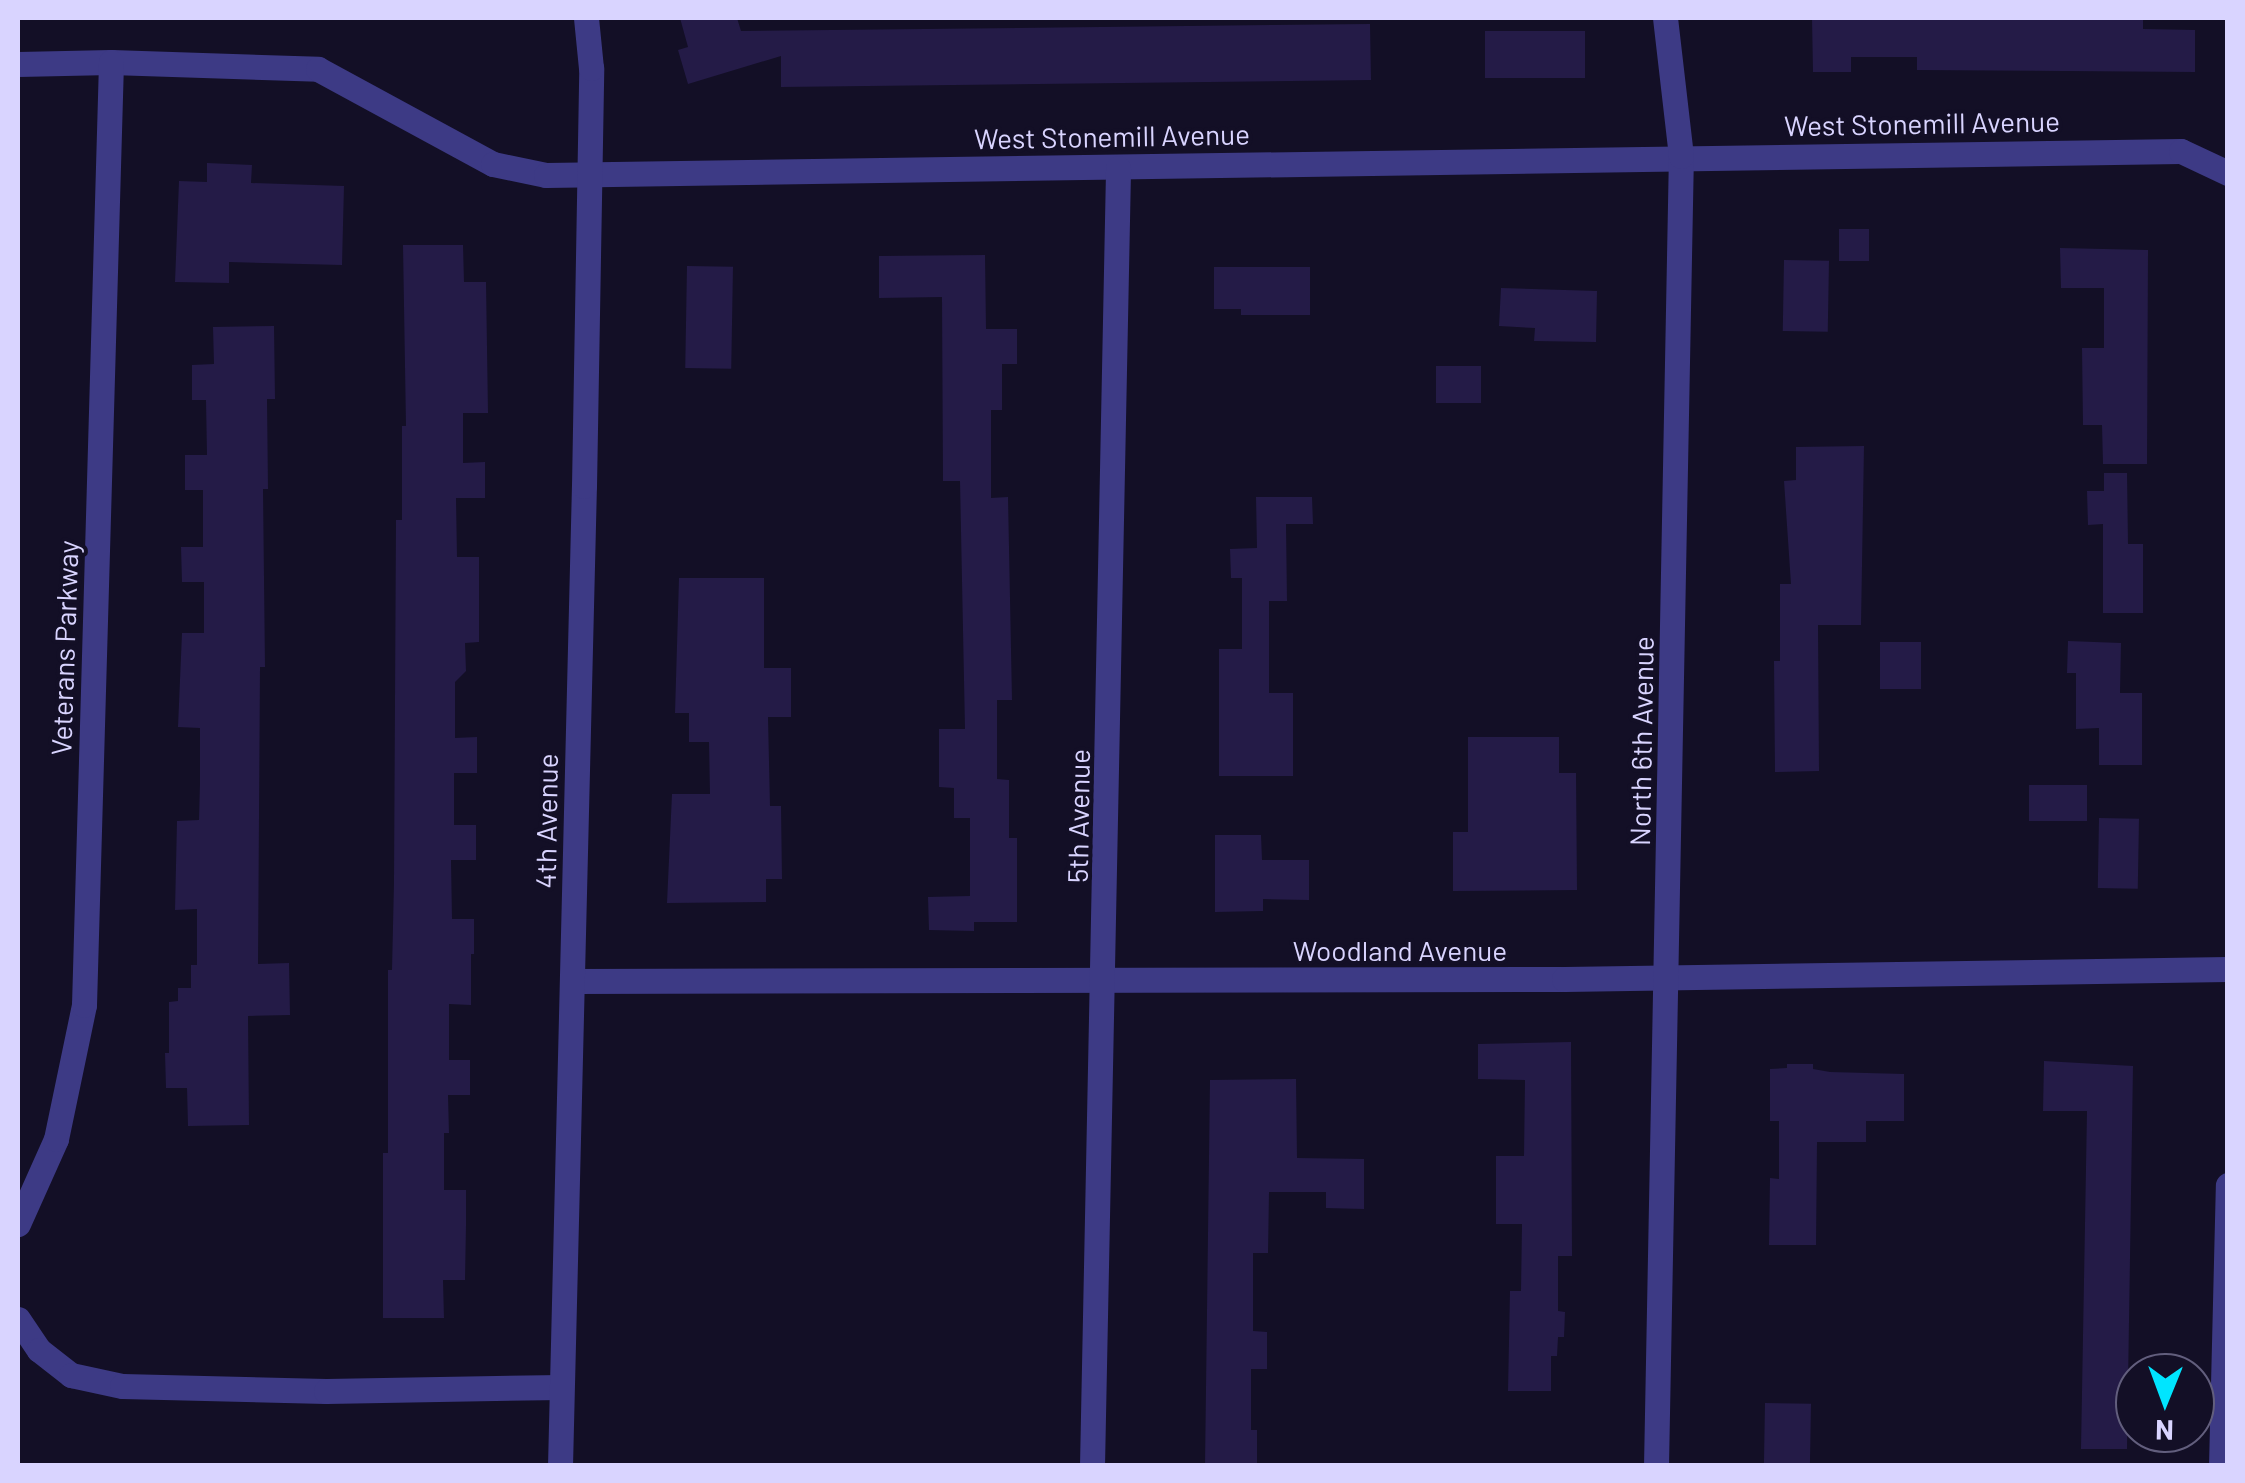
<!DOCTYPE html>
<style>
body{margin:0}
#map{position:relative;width:2245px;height:1483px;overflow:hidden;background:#130f26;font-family:Barlow,sans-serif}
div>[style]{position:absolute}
.building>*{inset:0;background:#241b47;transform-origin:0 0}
.street>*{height:25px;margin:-12.5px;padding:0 12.5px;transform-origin:12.5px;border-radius:12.5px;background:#3d3a85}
span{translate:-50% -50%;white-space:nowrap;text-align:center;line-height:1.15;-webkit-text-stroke:8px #130f26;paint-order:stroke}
.street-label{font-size:28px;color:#d9d4ff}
.frame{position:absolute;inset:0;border:20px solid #d9d4ff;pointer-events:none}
.north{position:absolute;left:2115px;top:1353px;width:100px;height:100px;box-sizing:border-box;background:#130f26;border:2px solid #625e7d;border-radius:50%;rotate:181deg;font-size:28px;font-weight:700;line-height:40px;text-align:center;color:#d9d4ff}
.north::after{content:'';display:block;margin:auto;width:35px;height:45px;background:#00e5ff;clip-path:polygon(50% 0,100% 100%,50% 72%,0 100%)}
</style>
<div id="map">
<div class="building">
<div style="clip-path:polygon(680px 18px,737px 18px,741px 31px,1370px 24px,1371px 80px,781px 87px,781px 56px,688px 84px,678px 50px,688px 47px)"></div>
<div style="clip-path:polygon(1812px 18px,2143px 18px,2143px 29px,2195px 30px,2195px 72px,1917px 70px,1917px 57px,1851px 57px,1851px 72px,1813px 72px)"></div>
<div style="left:1485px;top:31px;width:100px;height:47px"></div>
<div style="clip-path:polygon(207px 163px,252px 165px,251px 183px,344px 186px,342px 265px,229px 262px,229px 283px,175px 282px,179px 181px,207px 182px)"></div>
<div style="left:1839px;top:229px;width:30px;height:32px"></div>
<div style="clip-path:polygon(403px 245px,463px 245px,464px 282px,486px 282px,488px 413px,463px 413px,463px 463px,485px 462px,485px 498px,456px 498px,457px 557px,479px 557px,479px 642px,465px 643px,466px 671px,455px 682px,455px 738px,477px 737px,477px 773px,454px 773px,454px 825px,476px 825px,476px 860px,451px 860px,452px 919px,474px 919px,474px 954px,471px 954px,471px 1005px,449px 1004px,449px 1060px,470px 1060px,470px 1095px,448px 1095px,449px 1133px,444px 1133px,444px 1190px,466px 1190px,466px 1225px,465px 1280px,443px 1280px,444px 1318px,383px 1318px,383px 1153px,388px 1153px,388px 970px,392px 970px,394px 882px,396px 520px,402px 520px,402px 426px,406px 426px)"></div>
<div style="clip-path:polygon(2060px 248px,2148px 250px,2147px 464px,2103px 464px,2102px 425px,2083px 425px,2082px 348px,2104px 348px,2104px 288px,2061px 288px)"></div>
<div style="clip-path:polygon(985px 255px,986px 329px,1017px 329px,1017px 364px,1002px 364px,1002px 410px,991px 410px,991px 498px,1008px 497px,1012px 700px,997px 700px,997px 779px,1009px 780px,1009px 838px,1017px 838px,1017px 922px,974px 922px,974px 931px,929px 930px,928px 897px,970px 896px,970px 818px,954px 818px,954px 788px,939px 787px,939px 729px,965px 729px,960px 481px,943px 481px,942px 297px,879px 298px,879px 256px)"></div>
<div style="left:1784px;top:260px;width:45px;height:71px;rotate:1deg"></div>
<div style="left:687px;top:266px;width:46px;height:102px;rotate:1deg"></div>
<div style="clip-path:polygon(1214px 267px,1310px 267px,1310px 315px,1241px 315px,1241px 309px,1214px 309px)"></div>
<div style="clip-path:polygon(1501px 288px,1597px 291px,1596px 342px,1534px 341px,1535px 328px,1499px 326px)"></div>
<div style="clip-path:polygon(274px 326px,275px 399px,267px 399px,268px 489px,263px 489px,265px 667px,260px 667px,258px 964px,289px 963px,290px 1015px,248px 1016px,249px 1125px,188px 1126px,187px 1088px,166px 1088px,165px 1053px,169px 1053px,169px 1002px,178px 1001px,178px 988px,191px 988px,191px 965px,197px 965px,197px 909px,175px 910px,177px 821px,199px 820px,200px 783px,200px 728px,178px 727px,182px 633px,204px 633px,204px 582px,182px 582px,181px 547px,203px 547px,203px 490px,185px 490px,185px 455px,207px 455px,206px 400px,192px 400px,192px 365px,214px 364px,213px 327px)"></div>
<div style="left:1436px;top:366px;width:45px;height:37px"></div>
<div style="clip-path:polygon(1864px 446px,1861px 625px,1818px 625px,1819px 771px,1775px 772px,1774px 661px,1780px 661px,1780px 584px,1791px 584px,1784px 481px,1796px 480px,1796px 447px)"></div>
<div style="clip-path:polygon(2104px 473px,2127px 473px,2128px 544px,2143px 544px,2143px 613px,2103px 613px,2103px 524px,2088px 525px,2087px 491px,2104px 491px)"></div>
<div style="clip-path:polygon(1256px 497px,1312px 497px,1313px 524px,1286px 524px,1287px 601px,1269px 601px,1269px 693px,1293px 693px,1293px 776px,1219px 776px,1219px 649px,1242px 649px,1242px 578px,1231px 578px,1230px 549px,1257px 548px)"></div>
<div style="clip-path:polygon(679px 578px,764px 578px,764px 668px,791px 668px,791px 717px,768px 717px,770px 806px,781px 806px,782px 879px,766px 879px,766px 902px,667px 903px,672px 794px,710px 794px,709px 742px,689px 742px,689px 713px,675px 713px)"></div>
<div style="clip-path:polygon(2068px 641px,2121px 643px,2120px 693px,2142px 693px,2142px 765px,2099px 765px,2099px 728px,2076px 729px,2076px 673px,2067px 673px)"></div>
<div style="left:1880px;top:642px;width:41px;height:47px"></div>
<div style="clip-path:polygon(1468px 737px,1559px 737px,1559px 773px,1576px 773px,1577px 890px,1453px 891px,1453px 832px,1468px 832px)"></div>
<div style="left:2029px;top:785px;width:58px;height:36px"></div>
<div style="left:2099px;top:818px;width:40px;height:70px;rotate:1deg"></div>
<div style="clip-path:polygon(1215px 835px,1261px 835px,1262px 860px,1309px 860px,1309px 900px,1263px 899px,1263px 911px,1215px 912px)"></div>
<div style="clip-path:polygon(1571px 1042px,1572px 1256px,1558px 1256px,1558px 1311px,1565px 1312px,1564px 1337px,1558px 1337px,1557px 1356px,1551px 1356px,1551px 1391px,1508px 1391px,1510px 1291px,1521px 1291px,1522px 1224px,1496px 1224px,1496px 1156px,1524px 1156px,1525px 1080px,1478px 1079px,1478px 1044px)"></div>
<div style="clip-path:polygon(2044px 1061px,2133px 1066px,2127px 1449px,2081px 1449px,2087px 1111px,2043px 1111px)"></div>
<div style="clip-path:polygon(1787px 1064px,1813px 1064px,1813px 1069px,1830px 1072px,1904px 1074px,1904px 1121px,1866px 1121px,1866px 1142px,1817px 1142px,1816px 1245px,1769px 1245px,1770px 1178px,1779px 1179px,1779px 1121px,1770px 1121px,1770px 1069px,1787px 1068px)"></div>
<div style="clip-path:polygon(1296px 1079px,1297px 1158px,1364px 1159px,1364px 1209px,1326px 1208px,1326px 1192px,1269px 1192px,1268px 1253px,1253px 1253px,1253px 1331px,1267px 1332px,1267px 1369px,1251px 1369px,1251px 1430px,1257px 1430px,1257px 1466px,1205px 1466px,1210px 1080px)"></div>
<div style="left:1765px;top:1403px;width:46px;height:63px;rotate:1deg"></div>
</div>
<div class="street">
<div style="left:18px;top:64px;width:93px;rotate:-1.2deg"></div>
<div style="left:111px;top:62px;width:207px;rotate:1.9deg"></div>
<div style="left:318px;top:69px;width:199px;rotate:28.5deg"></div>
<div style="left:493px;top:164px;width:54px;rotate:11.7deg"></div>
<div style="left:546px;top:175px;width:1635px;rotate:-0.84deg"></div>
<div style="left:2181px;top:151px;width:52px;rotate:25.1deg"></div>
<div style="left:573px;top:981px;width:991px;rotate:-0.12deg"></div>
<div style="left:1564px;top:979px;width:664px;rotate:-0.86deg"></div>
<div style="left:18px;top:1224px;width:93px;rotate:-65.9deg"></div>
<div style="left:56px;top:1139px;width:137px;rotate:-78.2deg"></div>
<div style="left:84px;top:1005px;width:943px;rotate:-88.36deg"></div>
<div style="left:18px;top:1319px;width:37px;rotate:56deg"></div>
<div style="left:39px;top:1350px;width:41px;rotate:38deg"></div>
<div style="left:71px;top:1375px;width:52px;rotate:12.2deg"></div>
<div style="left:122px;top:1386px;width:204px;rotate:1.4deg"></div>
<div style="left:326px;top:1391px;width:235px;rotate:-1deg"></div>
<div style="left:560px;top:1466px;width:980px;rotate:-88.6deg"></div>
<div style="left:584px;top:486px;width:418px;rotate:-89deg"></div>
<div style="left:591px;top:68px;width:50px;rotate:-95.7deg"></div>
<div style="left:1092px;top:1466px;width:1298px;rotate:-88.85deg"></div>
<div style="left:1656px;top:1466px;width:1310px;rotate:-88.91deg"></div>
<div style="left:1681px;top:156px;width:139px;rotate:-96.6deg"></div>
<div style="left:2221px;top:1466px;width:281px;rotate:-88.6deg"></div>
</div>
<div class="street-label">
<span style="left:1922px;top:123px;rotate:-1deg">West Stonemill Avenue</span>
<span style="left:1112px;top:136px;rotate:-1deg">West Stonemill Avenue</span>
<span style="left:64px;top:648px;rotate:-88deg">Veterans Parkway</span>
<span style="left:1641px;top:741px;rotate:-89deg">North 6th Avenue</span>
<span style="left:1078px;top:816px;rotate:-89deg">5th Avenue</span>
<span style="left:546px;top:821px;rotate:-89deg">4th Avenue</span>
<span style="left:1400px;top:950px">Woodland Avenue</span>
</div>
<div class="frame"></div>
<div class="north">N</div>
</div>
